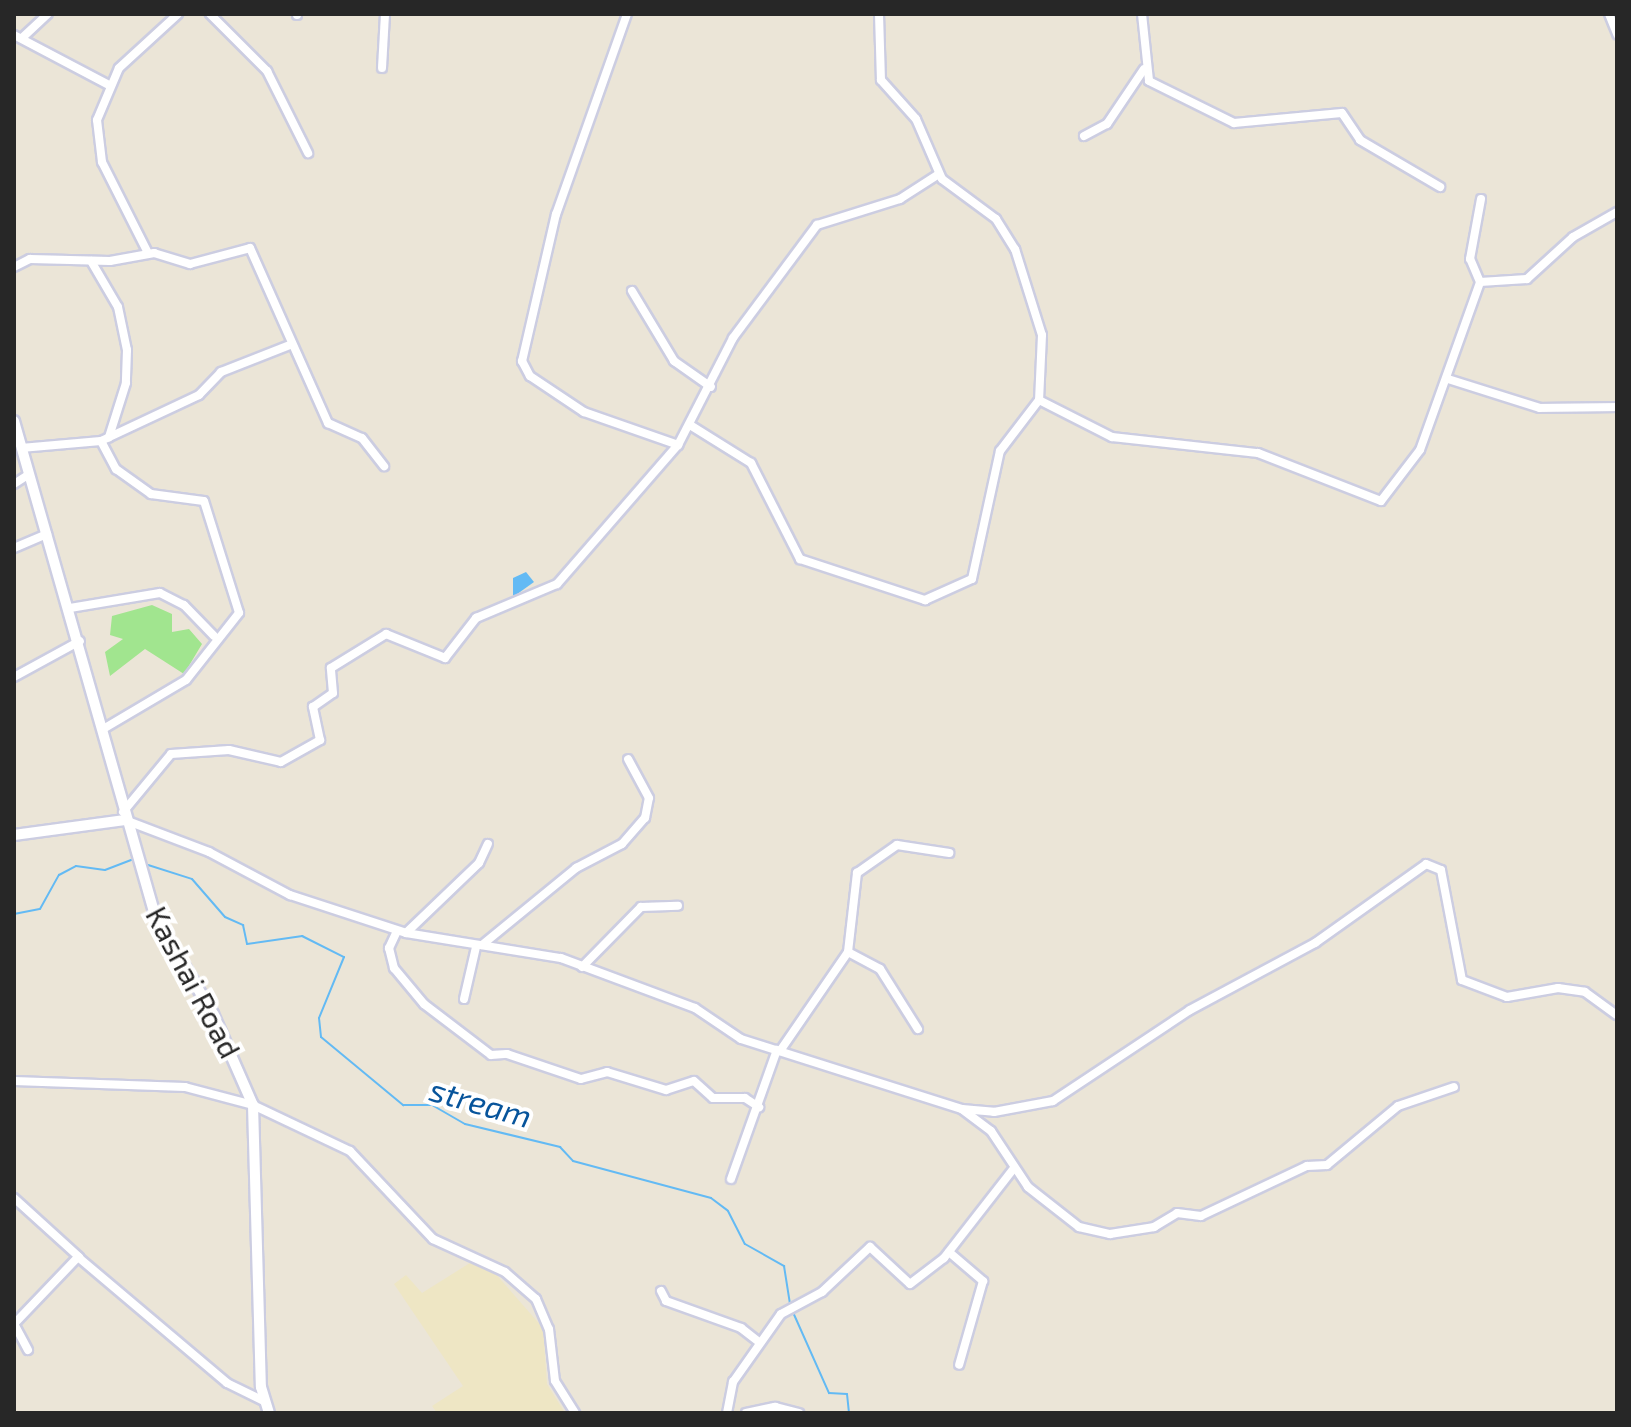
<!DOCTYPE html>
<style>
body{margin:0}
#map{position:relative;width:1631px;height:1427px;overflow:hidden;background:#ebe5d7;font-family:"Exo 2",sans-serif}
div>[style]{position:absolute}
.education>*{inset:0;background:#eee6c4}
.green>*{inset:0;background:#a1e58f}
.water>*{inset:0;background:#63baf4}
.stream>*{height:2px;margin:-1px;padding:0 1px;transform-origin:1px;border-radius:1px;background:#63baf4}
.roads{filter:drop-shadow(2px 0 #cccde1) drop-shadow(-2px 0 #cccde1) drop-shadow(0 2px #cccde1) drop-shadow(0 -2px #cccde1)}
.minor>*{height:8px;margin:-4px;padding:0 4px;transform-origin:4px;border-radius:4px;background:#fff}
.tertiary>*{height:10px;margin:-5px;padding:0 5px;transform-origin:5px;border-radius:5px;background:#fff}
span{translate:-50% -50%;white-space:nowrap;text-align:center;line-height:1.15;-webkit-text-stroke:8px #fff;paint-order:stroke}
.street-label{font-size:30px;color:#272727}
.water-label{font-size:32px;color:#07549b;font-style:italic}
.frame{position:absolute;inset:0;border:16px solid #272727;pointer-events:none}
</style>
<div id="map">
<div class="education">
<div style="clip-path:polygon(473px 1261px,494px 1272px,543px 1328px,547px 1384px,565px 1413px,437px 1413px,432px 1406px,463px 1386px,394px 1284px,406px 1275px,422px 1293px)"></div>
</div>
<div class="green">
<div style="clip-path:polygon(152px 605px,172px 614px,172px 632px,189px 629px,202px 644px,184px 674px,145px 649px,110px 676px,105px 652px,123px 639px,110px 635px,112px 616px)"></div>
</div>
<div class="water">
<div style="clip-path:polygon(526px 572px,534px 582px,513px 597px,513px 578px)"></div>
</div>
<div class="stream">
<div style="left:145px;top:864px;width:49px;rotate:17.7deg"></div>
<div style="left:192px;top:879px;width:50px;rotate:49deg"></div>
<div style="left:225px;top:917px;width:20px;rotate:24deg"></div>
<div style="left:243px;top:925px;width:19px;rotate:78deg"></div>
<div style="left:247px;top:944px;width:56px;rotate:-8.3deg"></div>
<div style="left:302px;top:936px;width:47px;rotate:26.6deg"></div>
<div style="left:344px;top:957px;width:66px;rotate:112.3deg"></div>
<div style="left:319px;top:1018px;width:19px;rotate:84deg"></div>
<div style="left:321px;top:1037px;width:107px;rotate:39.7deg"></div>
<div style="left:403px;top:1105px;width:29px"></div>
<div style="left:432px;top:1105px;width:38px;rotate:30deg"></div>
<div style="left:465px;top:1124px;width:98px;rotate:13.6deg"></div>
<div style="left:560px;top:1147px;width:19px;rotate:47deg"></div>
<div style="left:573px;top:1161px;width:143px;rotate:15deg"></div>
<div style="left:711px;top:1198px;width:21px;rotate:37deg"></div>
<div style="left:728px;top:1211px;width:37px;rotate:63deg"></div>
<div style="left:745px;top:1244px;width:45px;rotate:29.4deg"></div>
<div style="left:784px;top:1266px;width:38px;rotate:81deg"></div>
<div style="left:14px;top:914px;width:26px;rotate:-11deg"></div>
<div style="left:40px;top:909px;width:39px;rotate:-61deg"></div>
<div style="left:59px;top:875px;width:19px;rotate:-28deg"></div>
<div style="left:76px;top:866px;width:29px;rotate:8deg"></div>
<div style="left:105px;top:870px;width:30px;rotate:-21deg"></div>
<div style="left:792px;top:1310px;width:91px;rotate:66deg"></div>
<div style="left:829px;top:1393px;width:18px;rotate:3deg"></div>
<div style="left:847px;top:1394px;width:19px;rotate:84deg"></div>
</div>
<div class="roads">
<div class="minor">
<div style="left:210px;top:14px;width:81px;rotate:45deg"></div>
<div style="left:267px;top:71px;width:92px;rotate:63.4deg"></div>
<div style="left:627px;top:14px;width:212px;rotate:109.5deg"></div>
<div style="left:556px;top:214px;width:151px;rotate:103deg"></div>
<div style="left:522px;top:361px;width:17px;rotate:62deg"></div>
<div style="left:530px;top:376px;width:65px;rotate:33.7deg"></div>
<div style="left:584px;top:412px;width:100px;rotate:19.3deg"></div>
<div style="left:879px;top:14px;width:66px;rotate:88.3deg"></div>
<div style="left:881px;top:80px;width:52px;rotate:48.1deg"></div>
<div style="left:916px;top:119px;width:65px;rotate:66.6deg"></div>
<div style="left:942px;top:179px;width:67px;rotate:36.5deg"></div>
<div style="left:996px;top:219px;width:36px;rotate:58deg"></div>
<div style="left:1015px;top:249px;width:90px;rotate:72.6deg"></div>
<div style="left:1042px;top:335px;width:65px;rotate:92.6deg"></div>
<div style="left:1039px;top:400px;width:82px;rotate:26.9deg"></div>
<div style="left:1112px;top:437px;width:147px;rotate:6.3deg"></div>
<div style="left:1258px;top:453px;width:132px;rotate:21.3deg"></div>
<div style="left:1381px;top:501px;width:64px;rotate:-52.6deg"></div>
<div style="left:1420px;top:450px;width:178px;rotate:-70.3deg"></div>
<div style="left:1480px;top:282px;width:47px;rotate:-3.7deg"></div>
<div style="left:1527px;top:279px;width:62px;rotate:-42.4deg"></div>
<div style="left:1573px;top:237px;width:51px;rotate:-29.6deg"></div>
<div style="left:1142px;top:14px;width:67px;rotate:84deg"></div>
<div style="left:1149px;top:81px;width:95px;rotate:26.3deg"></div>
<div style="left:1234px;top:123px;width:108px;rotate:-5.3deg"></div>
<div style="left:1342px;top:113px;width:32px;rotate:56deg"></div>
<div style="left:1360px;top:140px;width:93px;rotate:30.4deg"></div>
<div style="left:1609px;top:14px;width:22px;rotate:68deg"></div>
<div style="left:297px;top:15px;width:1px;rotate:-90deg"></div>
<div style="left:14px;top:35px;width:107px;rotate:27.8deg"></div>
<div style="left:22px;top:38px;width:35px;rotate:-43deg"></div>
<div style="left:382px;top:68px;width:54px;rotate:-86.8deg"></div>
<div style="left:1084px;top:136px;width:26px;rotate:-28deg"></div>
<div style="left:1107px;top:124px;width:66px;rotate:-56.1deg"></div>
<div style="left:148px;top:253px;width:102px;rotate:-116.8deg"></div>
<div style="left:102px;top:162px;width:42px;rotate:-96.8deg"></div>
<div style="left:97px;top:120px;width:56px;rotate:-67.1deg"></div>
<div style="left:119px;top:68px;width:80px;rotate:-42.5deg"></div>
<div style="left:91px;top:261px;width:53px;rotate:59.6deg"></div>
<div style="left:118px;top:307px;width:44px;rotate:78.2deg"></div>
<div style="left:127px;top:350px;width:33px;rotate:92deg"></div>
<div style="left:126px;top:383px;width:57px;rotate:107.5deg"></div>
<div style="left:14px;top:267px;width:18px;rotate:-27deg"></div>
<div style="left:30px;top:259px;width:80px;rotate:1.4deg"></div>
<div style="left:110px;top:261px;width:45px;rotate:-10.3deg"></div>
<div style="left:154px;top:253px;width:38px;rotate:17deg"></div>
<div style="left:190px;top:264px;width:62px;rotate:-14.9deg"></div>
<div style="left:250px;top:248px;width:192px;rotate:66deg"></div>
<div style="left:328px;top:423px;width:37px;rotate:24deg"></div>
<div style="left:362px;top:438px;width:36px;rotate:52deg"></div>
<div style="left:1480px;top:282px;width:25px;rotate:-113deg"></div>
<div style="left:1470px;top:259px;width:61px;rotate:-79.6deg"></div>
<div style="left:632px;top:291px;width:82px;rotate:59deg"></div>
<div style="left:674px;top:361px;width:45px;rotate:35.1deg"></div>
<div style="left:1448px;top:379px;width:96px;rotate:17.5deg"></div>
<div style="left:1540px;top:408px;width:77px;rotate:-0.7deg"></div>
<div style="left:690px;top:425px;width:72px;rotate:31.9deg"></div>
<div style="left:751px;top:463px;width:108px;rotate:63deg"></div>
<div style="left:800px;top:559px;width:132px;rotate:18.2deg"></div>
<div style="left:925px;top:600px;width:51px;rotate:-24.1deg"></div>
<div style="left:972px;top:579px;width:131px;rotate:-77.7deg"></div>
<div style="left:1000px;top:451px;width:64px;rotate:-52.6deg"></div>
<div style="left:101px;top:441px;width:32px;rotate:62deg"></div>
<div style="left:116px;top:469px;width:43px;rotate:35.5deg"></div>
<div style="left:151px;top:494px;width:53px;rotate:7.5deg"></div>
<div style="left:204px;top:501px;width:117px;rotate:72.6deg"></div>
<div style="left:239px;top:613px;width:85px;rotate:128.3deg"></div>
<div style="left:186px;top:680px;width:96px;rotate:149.4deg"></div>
<div style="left:21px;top:448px;width:80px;rotate:-5deg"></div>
<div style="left:101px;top:441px;width:108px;rotate:-25.1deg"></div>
<div style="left:199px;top:395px;width:32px;rotate:-46deg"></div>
<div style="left:221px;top:372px;width:74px;rotate:-21.4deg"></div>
<div style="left:14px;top:484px;width:17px;rotate:-33deg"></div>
<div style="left:14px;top:548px;width:36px;rotate:-23deg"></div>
<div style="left:70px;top:608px;width:91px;rotate:-9.5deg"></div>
<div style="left:160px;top:593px;width:27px;rotate:27deg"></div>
<div style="left:184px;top:605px;width:43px;rotate:45.9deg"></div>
<div style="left:14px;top:677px;width:75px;rotate:-28.6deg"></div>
<div style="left:123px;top:812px;width:75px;rotate:-50.4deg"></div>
<div style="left:171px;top:754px;width:58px;rotate:-3.9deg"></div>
<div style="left:229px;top:750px;width:53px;rotate:13deg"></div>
<div style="left:281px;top:762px;width:45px;rotate:-29.4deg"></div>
<div style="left:320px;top:740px;width:34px;rotate:-102deg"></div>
<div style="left:313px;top:707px;width:24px;rotate:-35deg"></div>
<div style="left:333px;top:693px;width:25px;rotate:-95deg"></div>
<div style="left:331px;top:668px;width:65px;rotate:-31.7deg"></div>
<div style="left:386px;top:634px;width:64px;rotate:22.1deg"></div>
<div style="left:445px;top:658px;width:51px;rotate:-52.2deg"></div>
<div style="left:476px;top:618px;width:88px;rotate:-22.8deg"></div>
<div style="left:557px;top:584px;width:184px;rotate:-49deg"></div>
<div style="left:678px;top:445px;width:120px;rotate:-62.8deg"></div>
<div style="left:733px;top:338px;width:141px;rotate:-53.4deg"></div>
<div style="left:817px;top:225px;width:87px;rotate:-17.4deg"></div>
<div style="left:900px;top:199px;width:46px;rotate:-32.7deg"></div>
<div style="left:125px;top:820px;width:90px;rotate:20.9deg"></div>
<div style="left:209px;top:852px;width:92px;rotate:28deg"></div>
<div style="left:290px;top:895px;width:122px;rotate:18.1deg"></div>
<div style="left:406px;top:933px;width:157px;rotate:9.2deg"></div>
<div style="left:561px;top:958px;width:143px;rotate:20.5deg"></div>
<div style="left:695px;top:1008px;width:55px;rotate:34deg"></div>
<div style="left:741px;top:1039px;width:232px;rotate:17.6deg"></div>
<div style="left:962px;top:1109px;width:32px;rotate:5deg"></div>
<div style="left:994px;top:1112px;width:60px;rotate:-10.6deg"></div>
<div style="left:1053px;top:1101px;width:164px;rotate:-33.6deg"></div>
<div style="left:1190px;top:1010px;width:142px;rotate:-28.2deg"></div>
<div style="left:1315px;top:943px;width:136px;rotate:-35.4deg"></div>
<div style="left:1426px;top:864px;width:16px;rotate:22deg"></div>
<div style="left:1441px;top:870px;width:112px;rotate:79.2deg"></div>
<div style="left:1462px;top:980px;width:48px;rotate:20.7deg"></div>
<div style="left:1507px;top:997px;width:52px;rotate:-10deg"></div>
<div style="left:1558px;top:988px;width:27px;rotate:8deg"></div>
<div style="left:1585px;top:992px;width:39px;rotate:36deg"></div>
<div style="left:397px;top:931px;width:19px;rotate:115deg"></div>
<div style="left:389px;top:948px;width:21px;rotate:76deg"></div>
<div style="left:394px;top:968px;width:47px;rotate:50.2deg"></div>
<div style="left:424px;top:1004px;width:84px;rotate:37.3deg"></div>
<div style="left:491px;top:1055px;width:16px;rotate:-4deg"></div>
<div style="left:507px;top:1054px;width:78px;rotate:18.7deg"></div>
<div style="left:581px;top:1079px;width:27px;rotate:-15deg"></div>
<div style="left:607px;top:1072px;width:62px;rotate:17deg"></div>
<div style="left:666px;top:1090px;width:29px;rotate:-18deg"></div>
<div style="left:694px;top:1081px;width:25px;rotate:42deg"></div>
<div style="left:713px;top:1098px;width:32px"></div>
<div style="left:745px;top:1098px;width:17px;rotate:33deg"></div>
<div style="left:406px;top:933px;width:101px;rotate:-43.8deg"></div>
<div style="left:479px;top:863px;width:21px;rotate:-65deg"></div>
<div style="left:482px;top:945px;width:122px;rotate:-39.3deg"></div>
<div style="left:576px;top:868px;width:52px;rotate:-27.6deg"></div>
<div style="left:622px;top:844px;width:35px;rotate:-49deg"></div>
<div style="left:645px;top:818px;width:20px;rotate:-79deg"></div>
<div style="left:649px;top:798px;width:44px;rotate:-118.3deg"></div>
<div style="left:848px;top:952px;width:36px;rotate:28deg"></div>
<div style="left:880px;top:969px;width:71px;rotate:57.7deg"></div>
<div style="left:582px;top:967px;width:84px;rotate:-45.5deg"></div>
<div style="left:641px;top:907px;width:37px;rotate:-2deg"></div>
<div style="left:464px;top:999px;width:53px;rotate:-77deg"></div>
<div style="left:780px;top:1051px;width:120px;rotate:-55.5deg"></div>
<div style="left:848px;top:952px;width:80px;rotate:-83.5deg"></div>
<div style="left:857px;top:873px;width:49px;rotate:-35deg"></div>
<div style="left:897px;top:845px;width:53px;rotate:8.7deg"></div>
<div style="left:14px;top:1081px;width:171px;rotate:2deg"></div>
<div style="left:185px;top:1087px;width:70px;rotate:14.8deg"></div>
<div style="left:253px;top:1105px;width:107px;rotate:25.4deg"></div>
<div style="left:350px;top:1151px;width:121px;rotate:46.7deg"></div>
<div style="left:433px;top:1239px;width:79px;rotate:24.6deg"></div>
<div style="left:505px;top:1272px;width:41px;rotate:41.1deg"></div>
<div style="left:536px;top:1299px;width:33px;rotate:67deg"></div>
<div style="left:549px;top:1329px;width:52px;rotate:83.4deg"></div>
<div style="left:555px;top:1381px;width:38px;rotate:58deg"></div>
<div style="left:963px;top:1110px;width:35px;rotate:37deg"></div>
<div style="left:991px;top:1131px;width:67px;rotate:56.5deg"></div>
<div style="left:1028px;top:1187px;width:65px;rotate:38.1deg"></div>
<div style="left:1079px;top:1227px;width:32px;rotate:13deg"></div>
<div style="left:1110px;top:1234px;width:45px;rotate:-9deg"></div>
<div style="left:1154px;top:1227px;width:27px;rotate:-31deg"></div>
<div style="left:1177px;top:1213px;width:24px;rotate:7deg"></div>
<div style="left:1201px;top:1216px;width:117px;rotate:-25.3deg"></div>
<div style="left:1307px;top:1166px;width:20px;rotate:-3deg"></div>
<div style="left:1327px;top:1165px;width:92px;rotate:-39.7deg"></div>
<div style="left:1398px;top:1106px;width:59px;rotate:-18.7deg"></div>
<div style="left:731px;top:1179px;width:137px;rotate:-70.4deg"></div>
<div style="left:14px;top:1198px;width:88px;rotate:42.2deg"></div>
<div style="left:949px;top:1252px;width:45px;rotate:40.5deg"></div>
<div style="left:983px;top:1281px;width:87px;rotate:105.9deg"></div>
<div style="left:661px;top:1291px;width:11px;rotate:63deg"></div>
<div style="left:666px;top:1301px;width:80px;rotate:19.8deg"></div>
<div style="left:741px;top:1328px;width:23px;rotate:38deg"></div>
<div style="left:28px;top:1350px;width:30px;rotate:-118deg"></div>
<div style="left:14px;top:1324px;width:93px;rotate:-46.3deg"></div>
<div style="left:78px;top:1257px;width:195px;rotate:40.2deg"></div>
<div style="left:227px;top:1383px;width:39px;rotate:26deg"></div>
<div style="left:727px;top:1413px;width:32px;rotate:-79deg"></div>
<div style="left:733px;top:1382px;width:83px;rotate:-54.8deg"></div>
<div style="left:781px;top:1314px;width:47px;rotate:-28.2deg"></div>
<div style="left:822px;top:1292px;width:66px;rotate:-43.2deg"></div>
<div style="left:870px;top:1247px;width:54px;rotate:42.8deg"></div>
<div style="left:910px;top:1284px;width:43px;rotate:-37.4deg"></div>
<div style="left:944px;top:1258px;width:114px;rotate:-52.1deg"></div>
<div style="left:746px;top:1413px;width:30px;rotate:-12deg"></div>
<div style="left:775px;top:1407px;width:25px;rotate:14deg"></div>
</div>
<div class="tertiary">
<div style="left:14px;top:421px;width:518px;rotate:74.08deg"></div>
<div style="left:156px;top:919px;width:111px;rotate:59deg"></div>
<div style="left:213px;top:1014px;width:99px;rotate:66.3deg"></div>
<div style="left:253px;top:1105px;width:282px;rotate:88.4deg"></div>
<div style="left:261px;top:1387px;width:27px;rotate:73deg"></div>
<div style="left:14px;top:835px;width:112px;rotate:-7.7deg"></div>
</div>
</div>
<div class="street-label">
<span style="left:194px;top:982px;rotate:62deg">Kashai Road</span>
</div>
<div class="water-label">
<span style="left:481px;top:1102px;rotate:16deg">stream</span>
</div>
<div class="frame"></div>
</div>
